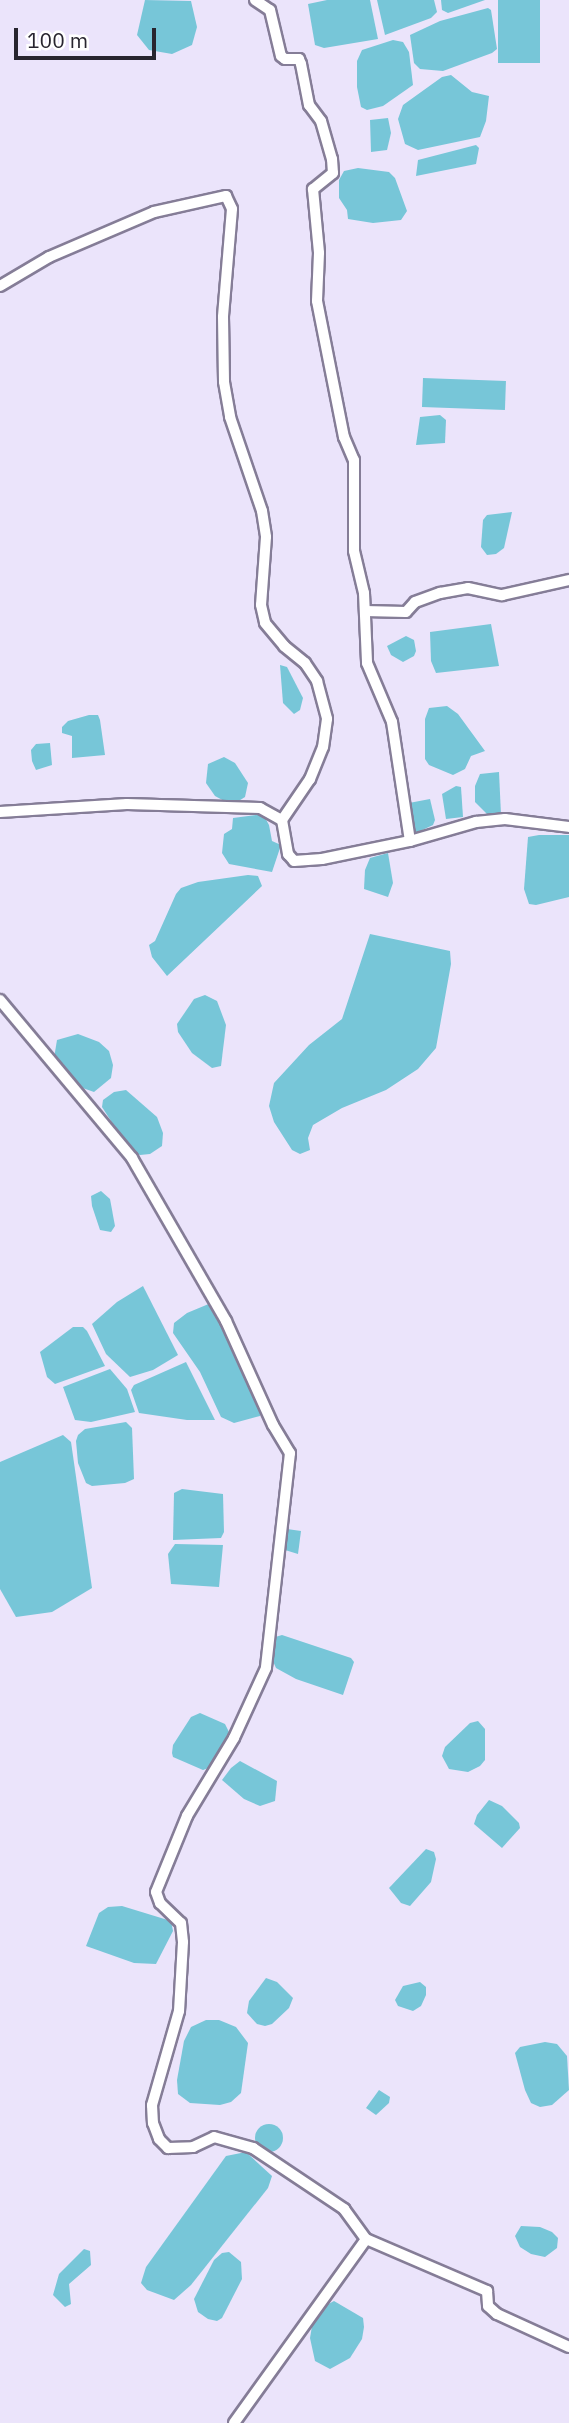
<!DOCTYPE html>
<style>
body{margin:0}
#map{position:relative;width:569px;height:2423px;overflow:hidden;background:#ebe4fb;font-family:"IBM Plex Sans",sans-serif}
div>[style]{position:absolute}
.water>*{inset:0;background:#77c6d8;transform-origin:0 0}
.round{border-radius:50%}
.roads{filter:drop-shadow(2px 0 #857d97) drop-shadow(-2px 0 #857d97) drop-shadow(0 2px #857d97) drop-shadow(0 -2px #857d97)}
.minor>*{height:10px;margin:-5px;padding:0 5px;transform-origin:5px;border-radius:5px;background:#fff}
span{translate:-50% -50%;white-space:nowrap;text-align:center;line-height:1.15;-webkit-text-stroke:6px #fff;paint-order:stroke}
.scale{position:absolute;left:14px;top:28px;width:142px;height:32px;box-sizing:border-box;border:4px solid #28252f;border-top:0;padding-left:9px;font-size:21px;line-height:24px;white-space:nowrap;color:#28252f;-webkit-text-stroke:5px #fff;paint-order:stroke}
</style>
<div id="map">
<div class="water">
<div style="clip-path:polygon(145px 0,191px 1px,197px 27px,192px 45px,172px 54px,149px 50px,137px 35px)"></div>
<div style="clip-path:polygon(327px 0,370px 0,378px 39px,324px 48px,315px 45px,308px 4px)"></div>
<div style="clip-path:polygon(377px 0,434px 0,437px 12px,431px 18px,385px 35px)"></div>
<div style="clip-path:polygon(441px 0,485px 0,448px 13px,442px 10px)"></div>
<div style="left:498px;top:0;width:42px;height:63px"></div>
<div style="clip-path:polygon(488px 8px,491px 10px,497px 49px,492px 53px,443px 71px,420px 69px,414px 63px,410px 35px,440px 21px)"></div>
<div style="clip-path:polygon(393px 40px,403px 42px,409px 52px,413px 85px,383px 106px,367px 110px,361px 107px,357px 87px,357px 61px,362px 50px)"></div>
<div style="clip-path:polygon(451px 75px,472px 92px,489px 96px,486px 121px,480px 137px,418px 150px,405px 144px,398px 119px,403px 105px,442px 77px)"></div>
<div style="clip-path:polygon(388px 118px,391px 133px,387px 150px,371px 152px,370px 120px)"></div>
<div style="clip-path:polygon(476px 145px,479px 148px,476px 164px,416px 176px,418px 160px)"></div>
<div style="clip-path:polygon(358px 168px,389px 172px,395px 178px,407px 211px,401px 220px,373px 223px,348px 219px,347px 210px,339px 198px,339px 180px,344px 171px)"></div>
<div style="left:423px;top:378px;width:83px;height:29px;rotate:2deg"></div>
<div style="clip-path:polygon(440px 415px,446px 420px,445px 443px,416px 445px,420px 417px)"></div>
<div style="clip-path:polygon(512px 512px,504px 548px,496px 554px,487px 555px,481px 547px,483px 520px,487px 515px)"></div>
<div style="clip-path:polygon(491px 624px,499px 666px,436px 673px,431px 661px,430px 632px)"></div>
<div style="clip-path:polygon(406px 636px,414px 640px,416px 651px,414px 656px,403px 662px,391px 655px,387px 646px)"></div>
<div style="clip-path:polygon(280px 665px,287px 667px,303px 698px,300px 710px,294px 714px,283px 703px)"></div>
<div style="clip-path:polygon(447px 706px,458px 714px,485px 751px,471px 756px,465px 769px,453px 775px,429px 765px,425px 759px,425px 719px,429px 708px)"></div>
<div style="clip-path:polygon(89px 715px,98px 715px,100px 720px,105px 755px,72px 758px,72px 736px,62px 733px,62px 727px,68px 721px)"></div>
<div style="clip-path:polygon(50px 743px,52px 765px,36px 770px,32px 761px,31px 750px,36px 744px)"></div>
<div style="clip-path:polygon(224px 757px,235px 763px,248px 783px,245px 797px,237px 802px,228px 803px,215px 796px,206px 783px,208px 764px)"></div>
<div style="clip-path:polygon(499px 772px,501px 815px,488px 815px,475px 802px,475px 786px,480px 774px)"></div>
<div style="clip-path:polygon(456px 786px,461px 787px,463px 817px,446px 819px,442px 794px)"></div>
<div style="clip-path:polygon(430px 799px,435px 820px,433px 825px,416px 833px,411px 829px,409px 803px)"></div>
<div style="clip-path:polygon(263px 814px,269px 825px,272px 841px,281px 845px,272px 872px,229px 864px,222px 853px,224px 834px,232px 829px,233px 818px)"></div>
<div style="clip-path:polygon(539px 835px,569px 835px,569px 897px,536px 905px,529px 904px,524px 889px,528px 837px)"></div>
<div style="clip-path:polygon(388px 853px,393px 883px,388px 897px,364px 889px,365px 870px,370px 858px)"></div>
<div style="clip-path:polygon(248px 875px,258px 876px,262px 886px,167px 976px,152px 957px,149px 945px,155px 941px,176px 894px,181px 888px,198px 882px)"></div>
<div style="clip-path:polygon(370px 934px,450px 951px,451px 964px,436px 1048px,418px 1069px,386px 1090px,342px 1108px,313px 1125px,308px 1138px,310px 1150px,300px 1154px,292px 1150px,274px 1122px,269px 1106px,274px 1083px,309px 1045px,342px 1019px)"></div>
<div style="clip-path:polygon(205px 995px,217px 1001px,226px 1025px,221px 1066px,212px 1068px,192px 1053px,178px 1032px,177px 1024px,194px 999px)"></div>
<div style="clip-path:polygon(78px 1034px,99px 1042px,109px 1051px,113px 1065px,111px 1078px,94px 1092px,77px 1086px,54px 1058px,57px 1040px)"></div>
<div style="clip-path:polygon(126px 1090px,157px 1117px,163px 1133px,162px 1146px,150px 1154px,140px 1155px,129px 1149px,102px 1107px,103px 1100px,114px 1092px)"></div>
<div style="clip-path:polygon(101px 1191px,110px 1199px,115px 1226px,111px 1232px,100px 1230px,92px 1206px,91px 1196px)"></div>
<div style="clip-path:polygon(143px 1286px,178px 1355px,153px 1370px,130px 1377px,106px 1354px,92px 1324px,117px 1302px)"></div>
<div style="clip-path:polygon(211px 1303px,214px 1305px,261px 1410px,260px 1416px,234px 1423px,221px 1417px,200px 1372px,173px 1333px,174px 1323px,187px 1313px)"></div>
<div style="clip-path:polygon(73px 1327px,83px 1327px,87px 1331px,105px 1366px,55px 1384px,47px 1377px,40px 1352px)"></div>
<div style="clip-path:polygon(186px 1362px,215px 1420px,187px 1420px,139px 1413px,131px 1390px,134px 1385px)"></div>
<div style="clip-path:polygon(110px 1369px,127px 1389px,135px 1412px,91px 1422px,75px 1420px,63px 1387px)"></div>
<div style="clip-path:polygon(126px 1422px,132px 1428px,134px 1479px,125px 1483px,92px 1486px,86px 1483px,78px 1463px,76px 1441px,78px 1435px,85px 1429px)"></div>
<div style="clip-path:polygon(63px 1435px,71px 1442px,92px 1588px,52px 1612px,16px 1617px,0 1589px,0 1462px)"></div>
<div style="clip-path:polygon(182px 1489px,223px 1494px,224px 1532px,221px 1538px,173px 1540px,174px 1493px)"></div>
<div style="clip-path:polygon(287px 1529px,301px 1531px,298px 1554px,285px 1550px)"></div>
<div style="clip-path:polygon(175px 1544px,223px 1545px,219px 1587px,171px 1584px,168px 1554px)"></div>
<div style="clip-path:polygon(282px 1635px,351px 1658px,354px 1662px,343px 1695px,296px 1679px,276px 1668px,272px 1659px,272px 1638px)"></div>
<div style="clip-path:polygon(200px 1713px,225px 1724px,229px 1732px,211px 1767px,203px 1770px,173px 1757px,172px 1753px,173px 1745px,191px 1717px)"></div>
<div style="clip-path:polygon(478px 1721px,485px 1729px,485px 1760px,480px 1766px,468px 1772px,449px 1769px,442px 1756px,445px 1747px,470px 1723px)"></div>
<div style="clip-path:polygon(240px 1761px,277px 1781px,275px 1801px,260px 1806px,244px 1799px,222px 1780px,231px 1768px)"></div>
<div style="clip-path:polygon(489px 1800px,502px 1806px,519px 1823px,520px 1828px,502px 1848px,474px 1824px,477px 1815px)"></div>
<div style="clip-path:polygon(426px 1849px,434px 1852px,436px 1859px,431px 1882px,410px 1906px,401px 1903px,389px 1888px)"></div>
<div style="clip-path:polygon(122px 1906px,171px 1921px,173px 1931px,156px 1964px,134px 1963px,86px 1946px,99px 1913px,108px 1907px)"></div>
<div style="clip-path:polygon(266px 1978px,277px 1982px,293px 1998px,289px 2008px,272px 2024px,265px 2026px,257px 2024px,247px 2013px,249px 2001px)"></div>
<div style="clip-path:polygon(420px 1982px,426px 1987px,426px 1995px,421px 2006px,413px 2011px,398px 2006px,395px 2000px,403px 1986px)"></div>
<div style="clip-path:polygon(206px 2020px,219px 2020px,236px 2027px,248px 2043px,241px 2093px,231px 2102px,220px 2105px,190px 2103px,178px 2094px,177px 2080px,184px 2041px,191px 2027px)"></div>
<div style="clip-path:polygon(545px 2042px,557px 2044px,567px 2056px,569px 2090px,552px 2105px,540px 2107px,531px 2103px,525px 2090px,515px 2053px,520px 2047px)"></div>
<div style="clip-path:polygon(379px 2090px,390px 2097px,389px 2103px,376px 2115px,366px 2108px)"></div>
<div class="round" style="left:255px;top:2124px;width:28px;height:28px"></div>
<div style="clip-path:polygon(246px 2152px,272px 2176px,268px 2188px,191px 2285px,174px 2300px,147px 2290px,141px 2283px,146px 2267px,226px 2156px)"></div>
<div style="clip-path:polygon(521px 2226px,540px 2227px,552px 2232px,558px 2238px,557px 2248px,545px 2257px,531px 2254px,520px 2247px,515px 2236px)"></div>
<div style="clip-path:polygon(84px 2249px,90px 2251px,91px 2265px,69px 2284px,71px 2304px,65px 2307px,53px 2295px,59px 2274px)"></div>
<div style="clip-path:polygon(229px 2252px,241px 2262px,242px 2279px,222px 2318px,217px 2321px,208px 2319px,198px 2312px,194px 2299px,214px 2260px,222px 2253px)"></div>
<div style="clip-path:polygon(334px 2301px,363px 2318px,364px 2327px,362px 2339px,350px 2358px,330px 2369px,315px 2361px,310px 2338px,312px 2326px,321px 2308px)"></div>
</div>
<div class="roads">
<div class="minor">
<div style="left:255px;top:0;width:18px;rotate:34deg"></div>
<div style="left:270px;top:10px;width:47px;rotate:76.6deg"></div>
<div style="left:281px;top:56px;width:5px;rotate:37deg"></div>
<div style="left:285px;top:59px;width:14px"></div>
<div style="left:299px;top:59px;width:5px;rotate:68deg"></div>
<div style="left:301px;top:64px;width:42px;rotate:79deg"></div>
<div style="left:309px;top:105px;width:20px;rotate:53deg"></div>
<div style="left:321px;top:121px;width:40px;rotate:74deg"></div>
<div style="left:332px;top:159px;width:14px;rotate:86deg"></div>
<div style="left:333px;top:173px;width:26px;rotate:141deg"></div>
<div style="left:313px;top:189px;width:64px;rotate:84.6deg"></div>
<div style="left:319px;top:253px;width:48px;rotate:92.4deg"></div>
<div style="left:317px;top:301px;width:139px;rotate:78.8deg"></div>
<div style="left:344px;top:437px;width:25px;rotate:67deg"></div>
<div style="left:354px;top:460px;width:91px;rotate:90deg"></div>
<div style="left:354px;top:551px;width:43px;rotate:76.6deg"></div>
<div style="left:364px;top:593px;width:70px;rotate:87.5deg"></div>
<div style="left:367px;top:663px;width:64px;rotate:67deg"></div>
<div style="left:392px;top:722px;width:120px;rotate:81.4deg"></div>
<div style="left:0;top:286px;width:57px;rotate:-30.6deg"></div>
<div style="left:49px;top:257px;width:114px;rotate:-23.2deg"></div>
<div style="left:154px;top:212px;width:74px;rotate:-12.5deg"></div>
<div style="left:226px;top:196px;width:14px;rotate:65deg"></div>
<div style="left:232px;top:209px;width:108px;rotate:94.8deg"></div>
<div style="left:223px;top:317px;width:65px;rotate:89.1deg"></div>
<div style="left:224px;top:382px;width:36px;rotate:80deg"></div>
<div style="left:230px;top:417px;width:99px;rotate:71.2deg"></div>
<div style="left:262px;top:511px;width:26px;rotate:81deg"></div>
<div style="left:266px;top:537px;width:68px;rotate:94.2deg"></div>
<div style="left:261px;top:605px;width:18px;rotate:77deg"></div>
<div style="left:265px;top:623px;width:30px;rotate:50deg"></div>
<div style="left:284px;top:646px;width:27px;rotate:39deg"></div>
<div style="left:305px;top:663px;width:22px;rotate:56deg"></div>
<div style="left:317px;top:681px;width:39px;rotate:75deg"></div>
<div style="left:327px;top:719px;width:28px;rotate:98deg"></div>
<div style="left:323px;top:747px;width:35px;rotate:112deg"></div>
<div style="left:310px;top:779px;width:50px;rotate:124.3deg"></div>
<div style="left:365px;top:611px;width:41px;rotate:1.4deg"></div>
<div style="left:406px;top:612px;width:13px;rotate:-48deg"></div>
<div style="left:415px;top:602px;width:27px;rotate:-20deg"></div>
<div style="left:440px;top:593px;width:28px;rotate:-10deg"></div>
<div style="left:468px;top:588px;width:35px;rotate:12deg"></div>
<div style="left:502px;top:595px;width:69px;rotate:-12.6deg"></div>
<div style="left:0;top:812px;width:127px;rotate:-3.6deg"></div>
<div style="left:127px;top:804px;width:133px;rotate:1.7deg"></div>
<div style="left:260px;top:808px;width:25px;rotate:29deg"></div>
<div style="left:282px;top:820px;width:35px;rotate:80deg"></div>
<div style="left:288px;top:854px;width:9px;rotate:49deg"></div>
<div style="left:294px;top:861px;width:28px;rotate:-4deg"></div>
<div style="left:322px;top:859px;width:90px;rotate:-11.6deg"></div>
<div style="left:410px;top:841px;width:69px;rotate:-16.1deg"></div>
<div style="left:476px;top:822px;width:29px;rotate:-6deg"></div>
<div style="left:505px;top:819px;width:64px;rotate:7.1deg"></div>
<div style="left:0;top:1000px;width:206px;rotate:50.1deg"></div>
<div style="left:132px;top:1158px;width:188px;rotate:60deg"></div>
<div style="left:226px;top:1321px;width:114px;rotate:65.7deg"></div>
<div style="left:273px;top:1425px;width:33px;rotate:59deg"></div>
<div style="left:290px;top:1453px;width:216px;rotate:96.4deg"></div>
<div style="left:266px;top:1668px;width:77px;rotate:114.6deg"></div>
<div style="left:234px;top:1738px;width:91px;rotate:121.1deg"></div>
<div style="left:187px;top:1816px;width:82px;rotate:112.2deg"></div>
<div style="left:156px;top:1892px;width:12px;rotate:70deg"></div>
<div style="left:160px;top:1903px;width:29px;rotate:44deg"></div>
<div style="left:181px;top:1923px;width:19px;rotate:84deg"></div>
<div style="left:183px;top:1942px;width:69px;rotate:93.3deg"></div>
<div style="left:179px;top:2011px;width:98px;rotate:106deg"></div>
<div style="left:152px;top:2105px;width:18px;rotate:87deg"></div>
<div style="left:153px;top:2123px;width:17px;rotate:69deg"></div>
<div style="left:159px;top:2139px;width:13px;rotate:45deg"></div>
<div style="left:168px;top:2148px;width:25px;rotate:-2deg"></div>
<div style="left:193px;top:2147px;width:23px;rotate:-25deg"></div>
<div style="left:214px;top:2137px;width:41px;rotate:15.8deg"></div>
<div style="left:253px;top:2148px;width:110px;rotate:33.8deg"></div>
<div style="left:344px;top:2209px;width:37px;rotate:54deg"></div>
<div style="left:234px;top:2423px;width:226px;rotate:-54.3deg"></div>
<div style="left:366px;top:2239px;width:132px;rotate:23.3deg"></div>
<div style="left:487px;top:2291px;width:15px;rotate:86deg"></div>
<div style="left:488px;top:2306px;width:12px;rotate:42deg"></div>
<div style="left:497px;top:2314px;width:79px;rotate:24.6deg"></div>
</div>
</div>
<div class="scale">100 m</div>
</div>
